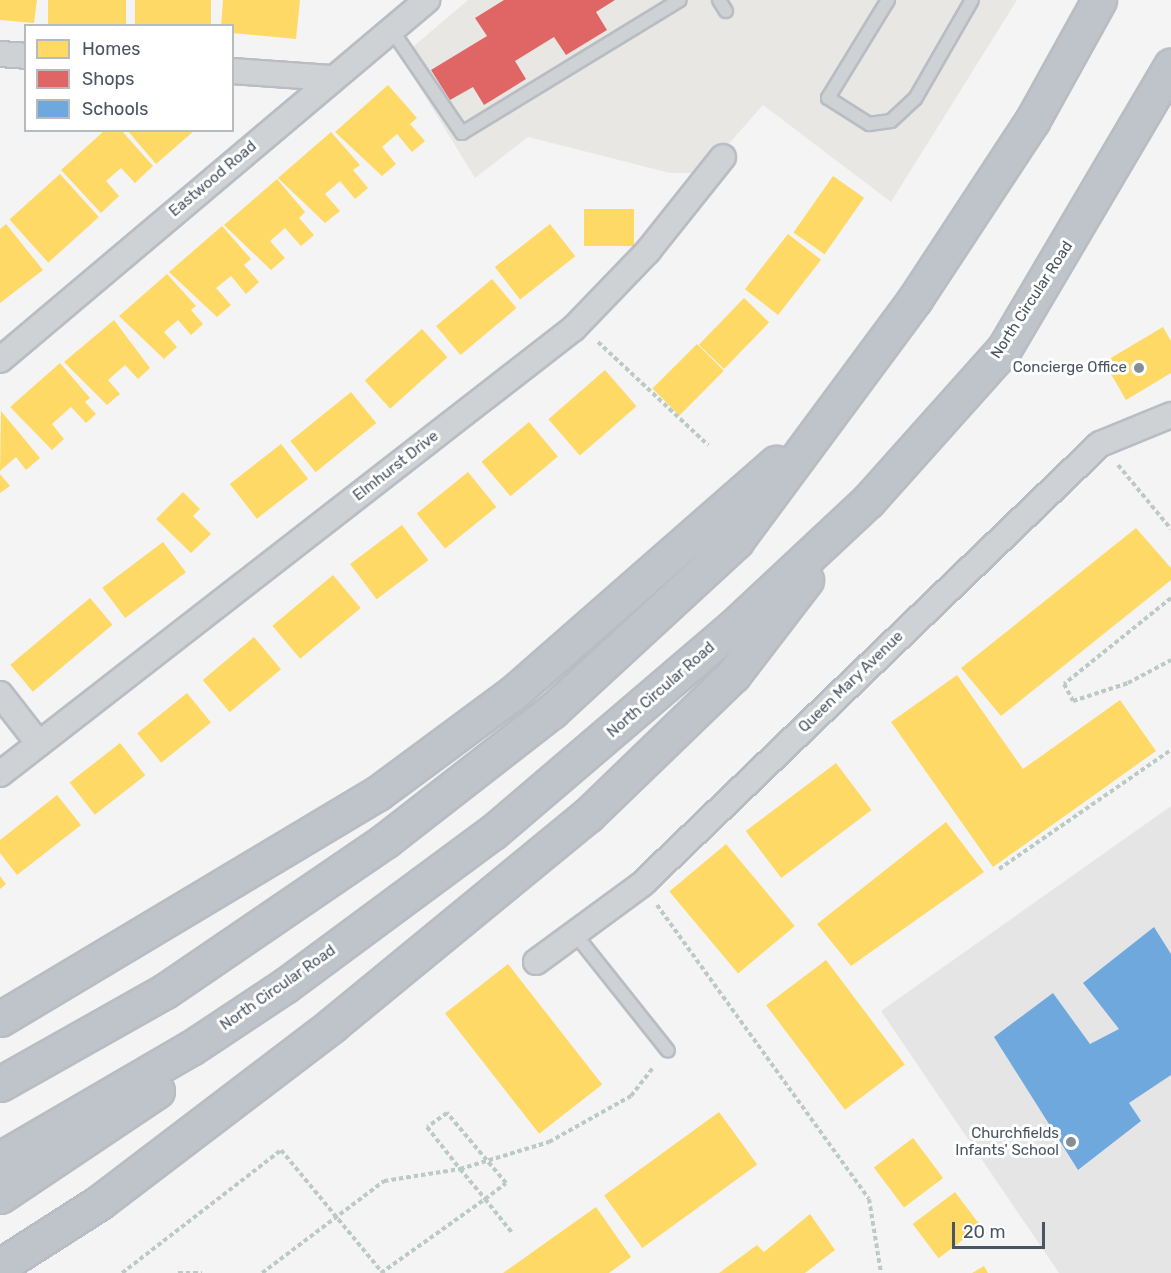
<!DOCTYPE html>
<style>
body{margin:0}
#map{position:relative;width:1171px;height:1273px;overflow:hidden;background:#f4f4f4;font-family:Rubik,sans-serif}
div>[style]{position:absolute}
.commercial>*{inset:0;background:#e8e7e3}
.education>*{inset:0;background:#e5e5e6}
.homes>*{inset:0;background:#ffd966;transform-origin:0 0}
.shops>*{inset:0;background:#e06666}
.schools>*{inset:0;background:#6fa8dc}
.path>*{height:4px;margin-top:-2px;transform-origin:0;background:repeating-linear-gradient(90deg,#bccac5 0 4.5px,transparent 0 7.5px)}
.roads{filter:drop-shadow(2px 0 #b8bdc3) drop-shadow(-2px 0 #b8bdc3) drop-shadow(0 2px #b8bdc3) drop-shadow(0 -2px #b8bdc3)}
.lane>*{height:12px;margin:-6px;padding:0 6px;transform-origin:6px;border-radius:6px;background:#cfd2d4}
.street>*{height:24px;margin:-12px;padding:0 12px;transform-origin:12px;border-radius:12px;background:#cfd2d4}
.highway>*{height:33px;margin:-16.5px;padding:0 16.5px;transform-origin:16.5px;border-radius:16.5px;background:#bfc4ca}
.dots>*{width:16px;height:16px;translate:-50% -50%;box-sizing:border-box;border:3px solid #fff;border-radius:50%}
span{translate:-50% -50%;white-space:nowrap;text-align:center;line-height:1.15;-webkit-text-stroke:6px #fff;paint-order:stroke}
.street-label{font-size:15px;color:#495562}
.poi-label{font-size:15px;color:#495562}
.right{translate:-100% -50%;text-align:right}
.legend{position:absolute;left:24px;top:24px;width:210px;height:108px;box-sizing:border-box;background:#fff;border:2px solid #b6bbc0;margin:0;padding:8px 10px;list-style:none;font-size:18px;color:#495562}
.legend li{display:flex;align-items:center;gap:12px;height:30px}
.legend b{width:30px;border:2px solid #b6bbc0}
.scale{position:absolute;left:952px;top:1222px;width:93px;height:27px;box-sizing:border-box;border:3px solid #495562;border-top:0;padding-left:8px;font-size:18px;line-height:21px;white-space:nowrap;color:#495562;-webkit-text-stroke:4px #fff;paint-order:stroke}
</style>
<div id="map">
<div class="commercial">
<div style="clip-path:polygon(468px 0,1017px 0,891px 202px,763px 105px,703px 173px,670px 173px,528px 137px,475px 178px,401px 57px)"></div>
</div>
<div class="education">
<div style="clip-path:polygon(1171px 806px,1171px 1273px,1059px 1273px,881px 1011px)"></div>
</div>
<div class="homes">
<div style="clip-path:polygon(0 0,37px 0,34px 23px,0 20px)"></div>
<div style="left:48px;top:0;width:78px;height:24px"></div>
<div style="left:135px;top:0;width:76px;height:26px"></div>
<div style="clip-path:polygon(223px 0,300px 0,296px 39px,232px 33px,232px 26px,221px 26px)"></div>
<div style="clip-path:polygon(388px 85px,417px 118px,410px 124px,425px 141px,412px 152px,397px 134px,382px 147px,396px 164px,382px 176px,335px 132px)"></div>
<div style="clip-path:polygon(105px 130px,121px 130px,153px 166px,135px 183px,121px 168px,106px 181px,119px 196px,101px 213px,61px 170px)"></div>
<div style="clip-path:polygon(127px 130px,195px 130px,156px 164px)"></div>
<div style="clip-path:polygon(331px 132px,360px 165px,353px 170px,368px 188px,355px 199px,340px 181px,325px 194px,340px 211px,325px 223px,278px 178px)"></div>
<div style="left:60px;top:174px;width:58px;height:68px;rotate:48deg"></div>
<div style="left:833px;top:176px;width:38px;height:69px;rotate:35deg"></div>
<div style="clip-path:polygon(277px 179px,305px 212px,299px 218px,314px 235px,301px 246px,285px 228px,270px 241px,285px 258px,271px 270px,224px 225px)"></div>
<div style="left:584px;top:209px;width:50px;height:37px"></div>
<div style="clip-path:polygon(6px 224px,43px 270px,0 303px,0 229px)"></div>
<div style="left:550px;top:224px;width:41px;height:70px;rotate:52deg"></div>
<div style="clip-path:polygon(222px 226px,251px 259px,244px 265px,259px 282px,246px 294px,231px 276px,216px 288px,231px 305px,217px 317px,169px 272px)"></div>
<div style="left:788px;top:234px;width:42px;height:70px;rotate:38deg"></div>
<div style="clip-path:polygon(167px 274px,196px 306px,191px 310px,203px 324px,191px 335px,178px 320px,164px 332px,177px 347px,164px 359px,119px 316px)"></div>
<div style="left:492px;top:279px;width:38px;height:73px;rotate:50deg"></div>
<div style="left:744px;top:298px;width:35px;height:65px;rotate:44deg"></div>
<div style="clip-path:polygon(114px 320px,150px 368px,138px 379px,125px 365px,108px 380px,120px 394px,107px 405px,64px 362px)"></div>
<div style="clip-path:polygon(1163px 327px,1171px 341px,1171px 373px,1126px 400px,1104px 362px)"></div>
<div style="left:422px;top:329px;width:38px;height:77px;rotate:48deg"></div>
<div style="left:697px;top:344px;width:38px;height:63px;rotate:45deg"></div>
<div style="clip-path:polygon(60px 363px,90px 398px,85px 402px,96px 414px,86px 423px,71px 407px,52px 424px,64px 439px,52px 450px,10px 407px)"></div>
<div style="left:605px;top:370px;width:48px;height:75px;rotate:49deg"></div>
<div style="left:351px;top:392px;width:40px;height:78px;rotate:51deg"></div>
<div style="clip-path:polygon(1px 411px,40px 458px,26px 470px,16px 457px,0 471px)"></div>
<div style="left:529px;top:422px;width:45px;height:62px;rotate:50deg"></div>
<div style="left:281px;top:444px;width:44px;height:65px;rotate:52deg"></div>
<div style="left:468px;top:472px;width:45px;height:66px;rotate:51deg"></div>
<div style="clip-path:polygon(0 474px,10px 486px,0 493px)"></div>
<div style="clip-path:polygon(183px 492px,200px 509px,193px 516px,211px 534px,191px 553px,156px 519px)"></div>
<div style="left:402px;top:525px;width:44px;height:65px;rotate:53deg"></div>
<div style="clip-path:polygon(1136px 528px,1171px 568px,1171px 580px,1001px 716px,961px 668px)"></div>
<div style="left:163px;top:542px;width:38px;height:76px;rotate:53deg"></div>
<div style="left:333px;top:575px;width:43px;height:79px;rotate:50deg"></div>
<div style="left:90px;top:598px;width:35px;height:104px;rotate:50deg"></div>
<div style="left:254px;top:637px;width:42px;height:67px;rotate:50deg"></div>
<div style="clip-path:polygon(957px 675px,1023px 769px,1120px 700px,1156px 751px,993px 867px,891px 722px)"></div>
<div style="left:187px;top:693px;width:38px;height:64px;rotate:51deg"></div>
<div style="left:120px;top:743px;width:41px;height:64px;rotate:52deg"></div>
<div style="left:836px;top:763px;width:59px;height:113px;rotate:53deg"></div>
<div style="clip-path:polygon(57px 795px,81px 825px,17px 875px,0 853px,0 840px)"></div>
<div style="clip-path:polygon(946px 822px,984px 872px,851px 966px,817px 924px)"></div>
<div style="left:726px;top:844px;width:107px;height:74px;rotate:50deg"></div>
<div style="clip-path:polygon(0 876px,6px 884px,0 889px)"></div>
<div style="left:826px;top:960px;width:131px;height:75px;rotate:53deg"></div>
<div style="left:508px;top:964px;width:153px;height:80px;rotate:52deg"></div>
<div style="left:719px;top:1112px;width:65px;height:142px;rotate:54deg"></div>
<div style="left:913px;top:1138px;width:50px;height:49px;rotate:53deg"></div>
<div style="left:955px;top:1192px;width:43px;height:53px;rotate:53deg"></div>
<div style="clip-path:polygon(596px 1207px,631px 1257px,609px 1273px,503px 1273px)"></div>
<div style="clip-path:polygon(810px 1214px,835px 1250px,805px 1273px,719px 1273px,757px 1245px,764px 1252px)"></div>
<div style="clip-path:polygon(984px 1266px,988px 1273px,972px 1273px)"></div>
</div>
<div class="shops">
<div style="clip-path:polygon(504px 0,615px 0,596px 12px,607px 30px,566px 55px,554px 37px,515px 61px,526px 79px,484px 105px,473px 87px,450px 100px,431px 70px,487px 36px,475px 18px)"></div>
</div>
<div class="schools">
<div style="clip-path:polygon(1154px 927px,1171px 954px,1171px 1075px,1129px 1103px,1141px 1121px,1078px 1170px,994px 1037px,1053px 993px,1090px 1044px,1119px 1029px,1083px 983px)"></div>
</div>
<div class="path">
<div style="left:598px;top:342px;width:151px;rotate:43.1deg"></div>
<div style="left:1118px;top:465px;width:83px;rotate:50.4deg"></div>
<div style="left:1171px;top:598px;width:137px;rotate:141.2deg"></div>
<div style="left:1064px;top:684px;width:19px;rotate:62deg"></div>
<div style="left:1073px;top:701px;width:58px;rotate:-18.1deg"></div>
<div style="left:1128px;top:683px;width:49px;rotate:-28.1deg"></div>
<div style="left:999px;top:869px;width:209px;rotate:-34.7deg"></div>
<div style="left:657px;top:905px;width:362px;rotate:54.2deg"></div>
<div style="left:869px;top:1199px;width:75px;rotate:80.8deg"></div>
<div style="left:122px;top:1273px;width:201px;rotate:-37.7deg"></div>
<div style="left:281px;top:1150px;width:158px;rotate:50.4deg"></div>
<div style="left:178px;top:1273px;width:24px"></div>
<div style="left:262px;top:1273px;width:153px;rotate:-37deg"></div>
<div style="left:384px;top:1181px;width:77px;rotate:-9deg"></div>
<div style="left:460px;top:1169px;width:93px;rotate:-16.9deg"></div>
<div style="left:549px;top:1142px;width:94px;rotate:-29.3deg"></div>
<div style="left:631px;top:1096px;width:37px;rotate:-52deg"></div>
<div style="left:381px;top:1273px;width:128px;rotate:-35.4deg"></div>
<div style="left:485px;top:1199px;width:26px;rotate:-37deg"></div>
<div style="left:506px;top:1183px;width:92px;rotate:-130.1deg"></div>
<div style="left:447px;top:1113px;width:24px;rotate:145deg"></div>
<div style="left:427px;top:1127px;width:53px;rotate:51.8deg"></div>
<div style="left:460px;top:1169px;width:39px;rotate:50deg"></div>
<div style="left:485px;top:1199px;width:45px;rotate:51.3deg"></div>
</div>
<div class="roads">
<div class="lane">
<div style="left:719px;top:0;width:13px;rotate:58deg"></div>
<div style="left:888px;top:0;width:115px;rotate:121.5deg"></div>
<div style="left:828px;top:98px;width:49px;rotate:32.4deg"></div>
<div style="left:869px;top:124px;width:22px;rotate:-8deg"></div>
<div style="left:891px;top:121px;width:33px;rotate:-43deg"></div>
<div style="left:915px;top:99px;width:114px;rotate:-60.1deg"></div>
<div style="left:391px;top:29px;width:126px;rotate:55.7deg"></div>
<div style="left:462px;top:133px;width:255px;rotate:-31.4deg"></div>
<div style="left:575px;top:934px;width:149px;rotate:51.5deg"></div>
</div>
<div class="street">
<div style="left:0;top:54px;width:26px;rotate:4deg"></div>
<div style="left:232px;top:71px;width:99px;rotate:4deg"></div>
<div style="left:0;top:360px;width:559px;rotate:-40.13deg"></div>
<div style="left:0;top:694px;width:63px;rotate:52deg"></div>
<div style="left:0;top:774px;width:727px;rotate:-37.85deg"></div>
<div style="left:574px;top:328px;width:107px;rotate:-46.1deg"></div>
<div style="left:648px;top:251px;width:120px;rotate:-51.4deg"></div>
<div style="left:536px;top:962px;width:132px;rotate:-36.3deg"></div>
<div style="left:642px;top:884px;width:635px;rotate:-43.85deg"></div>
<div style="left:1100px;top:444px;width:77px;rotate:-22.2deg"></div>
</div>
<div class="highway">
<div style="left:0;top:1019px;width:440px;rotate:-30.9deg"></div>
<div style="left:378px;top:793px;width:167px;rotate:-36.5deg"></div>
<div style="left:512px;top:694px;width:351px;rotate:-41.2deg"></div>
<div style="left:0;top:1084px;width:189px;rotate:-29.4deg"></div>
<div style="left:165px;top:991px;width:268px;rotate:-34.3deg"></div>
<div style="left:386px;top:840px;width:210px;rotate:-37.9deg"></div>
<div style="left:552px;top:711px;width:251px;rotate:-42.7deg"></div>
<div style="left:736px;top:541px;width:301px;rotate:-53.5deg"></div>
<div style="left:915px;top:299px;width:213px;rotate:-56.7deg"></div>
<div style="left:1032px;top:121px;width:138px;rotate:-61deg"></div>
<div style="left:0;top:1159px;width:221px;rotate:-30.2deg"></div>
<div style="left:191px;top:1048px;width:114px;rotate:-33.6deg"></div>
<div style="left:286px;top:985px;width:257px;rotate:-36.5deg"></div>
<div style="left:493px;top:832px;width:313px;rotate:-40.5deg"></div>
<div style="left:731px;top:629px;width:187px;rotate:-43.1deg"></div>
<div style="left:868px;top:501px;width:204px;rotate:-48.2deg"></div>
<div style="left:1004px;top:349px;width:329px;rotate:-59.5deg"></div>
<div style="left:0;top:1196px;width:189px;rotate:-33.8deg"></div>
<div style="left:0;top:1266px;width:119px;rotate:-32.6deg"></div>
<div style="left:100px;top:1202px;width:292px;rotate:-37.3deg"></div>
<div style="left:332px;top:1025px;width:331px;rotate:-39.4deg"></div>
<div style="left:588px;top:815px;width:202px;rotate:-44deg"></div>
<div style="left:733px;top:675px;width:120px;rotate:-52.5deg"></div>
</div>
</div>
<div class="dots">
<div style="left:1139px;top:368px;background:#858d95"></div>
<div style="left:1071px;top:1142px;background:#858d95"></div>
</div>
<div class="street-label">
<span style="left:213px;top:179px;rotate:-40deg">Eastwood Road</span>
<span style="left:1032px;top:300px;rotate:-57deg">North Circular Road</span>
<span style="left:396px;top:466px;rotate:-38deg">Elmhurst Drive</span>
<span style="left:851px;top:682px;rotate:-44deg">Queen Mary Avenue</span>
<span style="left:661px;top:690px;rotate:-41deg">North Circular Road</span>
<span style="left:278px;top:988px;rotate:-35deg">North Circular Road</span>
</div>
<div class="poi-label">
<span class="right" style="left:1127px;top:368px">Concierge Office</span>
<span class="right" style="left:1059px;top:1142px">Churchfields<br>Infants' School</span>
</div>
<ul class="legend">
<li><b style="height:16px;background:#ffd966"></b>Homes</li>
<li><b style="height:16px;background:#e06666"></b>Shops</li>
<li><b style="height:16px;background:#6fa8dc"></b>Schools</li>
</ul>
<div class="scale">20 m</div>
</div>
